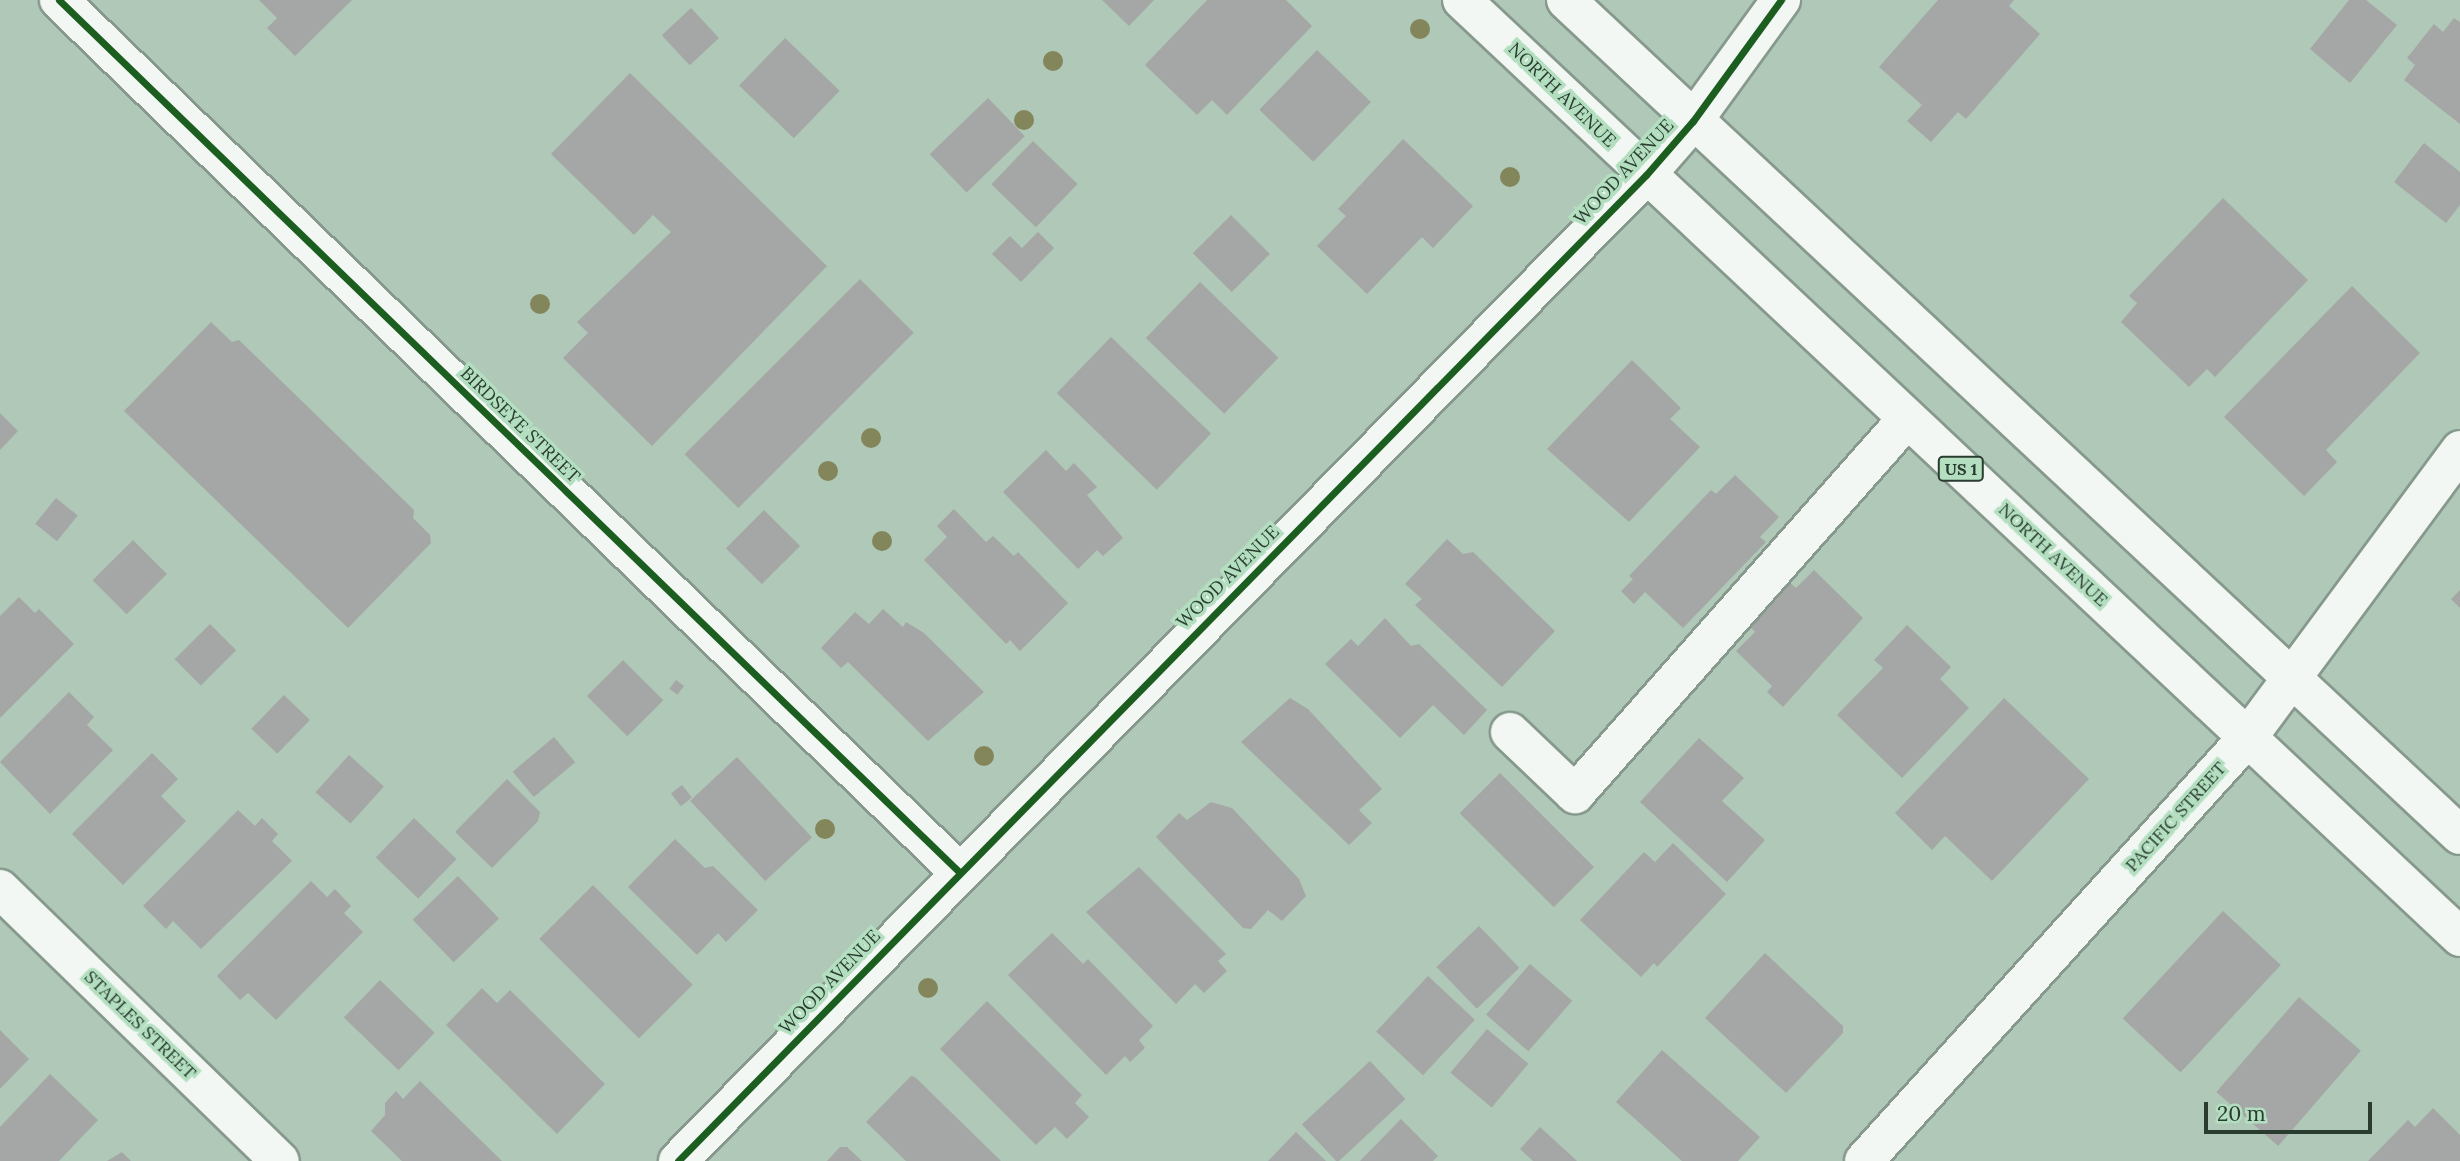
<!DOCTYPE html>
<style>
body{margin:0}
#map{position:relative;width:2460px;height:1161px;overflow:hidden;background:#b0c8b7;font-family:Lora,serif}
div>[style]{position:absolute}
.building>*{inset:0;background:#a4a7a5;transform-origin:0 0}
.roads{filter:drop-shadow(2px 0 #86998c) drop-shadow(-2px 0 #86998c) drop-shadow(0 2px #86998c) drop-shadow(0 -2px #86998c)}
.minor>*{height:38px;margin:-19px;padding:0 19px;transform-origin:19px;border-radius:19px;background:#f3f7f4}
.major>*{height:38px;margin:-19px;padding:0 19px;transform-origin:19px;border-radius:19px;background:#f3f7f4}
.cycleway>*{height:7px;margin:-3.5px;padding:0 3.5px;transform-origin:3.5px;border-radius:3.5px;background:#1b5e20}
.trees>*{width:20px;height:20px;margin:-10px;border-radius:50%;background:#83855b}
span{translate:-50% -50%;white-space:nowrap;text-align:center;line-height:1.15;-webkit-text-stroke:7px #b3dfc0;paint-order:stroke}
.shield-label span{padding:2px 5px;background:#b3dfc0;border:2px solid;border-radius:5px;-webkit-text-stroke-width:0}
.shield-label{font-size:16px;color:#2a3c2f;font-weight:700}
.street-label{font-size:18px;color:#2a3c2f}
.scale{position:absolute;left:2204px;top:1102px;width:168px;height:32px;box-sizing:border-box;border:4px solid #2a3c2f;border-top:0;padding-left:9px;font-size:21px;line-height:24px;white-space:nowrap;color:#2a3c2f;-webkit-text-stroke:5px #b3dfc0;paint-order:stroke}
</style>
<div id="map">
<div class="building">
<div style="clip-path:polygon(259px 0,352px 0,295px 56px,267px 28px,277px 18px)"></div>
<div style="clip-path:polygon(1102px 0,1154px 0,1129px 26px)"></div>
<div style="clip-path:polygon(1207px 0,1286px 0,1312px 26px,1227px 115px,1212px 100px,1197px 115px,1145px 65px)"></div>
<div style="clip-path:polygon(1938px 0,2014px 0,2009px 6px,2040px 34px,1966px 119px,1958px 112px,1931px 142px,1907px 121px,1922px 105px,1879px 67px)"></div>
<div style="clip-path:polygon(2349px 0,2366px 0,2397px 25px,2350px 83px,2310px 49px)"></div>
<div style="left:691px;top:8px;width:41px;height:40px;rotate:47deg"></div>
<div style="clip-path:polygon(2454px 18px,2460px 22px,2460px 124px,2404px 80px,2415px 65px,2407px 58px,2434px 24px,2443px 32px)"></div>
<div style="left:785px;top:38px;width:76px;height:66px;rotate:44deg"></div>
<div style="left:1317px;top:50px;width:75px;height:83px;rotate:44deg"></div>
<div style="clip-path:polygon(630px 73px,827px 266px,652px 446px,563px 358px,588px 333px,577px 322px,671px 232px,653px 215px,634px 235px,551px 154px)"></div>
<div style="left:988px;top:98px;width:53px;height:81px;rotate:46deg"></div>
<div style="clip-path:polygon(1403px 139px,1473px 206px,1433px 248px,1422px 237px,1367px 294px,1317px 246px,1346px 216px,1338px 209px)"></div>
<div style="left:1033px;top:141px;width:62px;height:60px;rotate:44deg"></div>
<div style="clip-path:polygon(2424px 143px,2460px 172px,2460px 205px,2446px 223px,2394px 182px)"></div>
<div style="clip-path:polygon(2223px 198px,2308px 280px,2215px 377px,2207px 369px,2189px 387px,2121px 322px,2137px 303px,2129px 296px)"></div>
<div style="left:1231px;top:215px;width:55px;height:54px;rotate:45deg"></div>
<div style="clip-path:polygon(1038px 232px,1054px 248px,1021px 282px,992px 254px,1010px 236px,1022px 248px)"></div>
<div style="left:860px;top:279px;width:76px;height:248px;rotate:45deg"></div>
<div style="left:1200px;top:282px;width:109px;height:78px;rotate:44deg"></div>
<div style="clip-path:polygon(2352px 286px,2420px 353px,2326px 450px,2337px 462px,2304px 496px,2224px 417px)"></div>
<div style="clip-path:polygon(211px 322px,232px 342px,239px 340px,414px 510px,413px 518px,430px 535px,431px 543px,348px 628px,124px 411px)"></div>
<div style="left:1111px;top:337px;width:139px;height:78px;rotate:44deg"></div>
<div style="clip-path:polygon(1632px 360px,1681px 408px,1670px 419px,1700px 447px,1629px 522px,1547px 449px)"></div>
<div style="clip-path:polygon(0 413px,18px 431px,0 450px)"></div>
<div style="clip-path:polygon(1046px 450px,1066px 471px,1074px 463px,1097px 487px,1087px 495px,1123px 538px,1103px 556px,1097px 550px,1078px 569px,1003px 492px)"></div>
<div style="clip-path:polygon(1735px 475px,1779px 517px,1760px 537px,1766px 542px,1683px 628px,1645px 592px,1634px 604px,1621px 591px,1633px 579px,1629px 576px,1711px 490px,1716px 494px)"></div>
<div style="left:56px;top:498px;width:28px;height:33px;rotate:39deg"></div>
<div style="clip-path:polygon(954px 509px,986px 542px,993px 536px,1014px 556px,1018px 552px,1068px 603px,1020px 651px,1010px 640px,1006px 644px,924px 560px,947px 537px,937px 526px)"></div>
<div style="left:764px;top:510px;width:51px;height:54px;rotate:45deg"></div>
<div style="clip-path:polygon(1447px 539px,1463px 554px,1473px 552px,1555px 631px,1502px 687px,1415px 605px,1422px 599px,1405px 584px)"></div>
<div style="left:133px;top:540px;width:48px;height:57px;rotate:45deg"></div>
<div style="clip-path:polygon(1814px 570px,1863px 618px,1783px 707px,1767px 692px,1772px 686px,1736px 651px,1755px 632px,1749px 625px,1789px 582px,1796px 588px)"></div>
<div style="clip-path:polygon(2460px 590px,2460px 608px,2451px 599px)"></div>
<div style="clip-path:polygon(19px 597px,35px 613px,39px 609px,74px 644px,0 718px,0 616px)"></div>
<div style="clip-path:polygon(883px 609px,903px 627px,906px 622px,924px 633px,984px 692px,928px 741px,848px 662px,841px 668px,821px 648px,855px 612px,869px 624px)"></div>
<div style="clip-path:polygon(1385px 618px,1411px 646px,1419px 644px,1487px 710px,1464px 735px,1433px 705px,1400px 738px,1325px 664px,1351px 639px,1358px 646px)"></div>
<div style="left:210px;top:624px;width:37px;height:50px;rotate:45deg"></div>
<div style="clip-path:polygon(1907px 625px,1951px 667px,1940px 679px,1969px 708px,1902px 778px,1837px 715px,1883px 668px,1874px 660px)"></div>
<div style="left:623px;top:660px;width:57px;height:51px;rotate:45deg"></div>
<div style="left:676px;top:680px;width:10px;height:11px;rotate:37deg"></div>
<div style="clip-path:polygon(69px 692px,94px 717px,87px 725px,113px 750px,50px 814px,0 762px)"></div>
<div style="left:284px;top:695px;width:36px;height:47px;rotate:44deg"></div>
<div style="clip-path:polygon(1290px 698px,1308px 709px,1382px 789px,1359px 810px,1372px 823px,1349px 845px,1241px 742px)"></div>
<div style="clip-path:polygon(2004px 698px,2089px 779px,1992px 881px,1945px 836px,1932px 850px,1895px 813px)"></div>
<div style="left:554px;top:737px;width:33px;height:54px;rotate:50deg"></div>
<div style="clip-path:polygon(1699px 738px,1744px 778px,1722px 801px,1765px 840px,1727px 882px,1640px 802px)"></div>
<div style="clip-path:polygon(152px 753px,178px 779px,161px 796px,186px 821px,123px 885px,72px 834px)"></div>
<div style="left:349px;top:755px;width:47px;height:50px;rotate:42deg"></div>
<div style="left:737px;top:757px;width:110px;height:64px;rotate:47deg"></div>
<div style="left:1500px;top:773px;width:133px;height:57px;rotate:45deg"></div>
<div style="clip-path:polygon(507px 779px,540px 812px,538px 821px,492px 868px,455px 832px)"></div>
<div style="left:682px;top:785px;width:16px;height:14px;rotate:52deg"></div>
<div style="clip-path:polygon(1211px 802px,1232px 808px,1299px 879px,1306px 896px,1282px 921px,1268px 910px,1251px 929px,1243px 928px,1156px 837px,1179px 813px,1187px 820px)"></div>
<div style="clip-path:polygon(238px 810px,255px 826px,262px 818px,278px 834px,272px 841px,292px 861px,201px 949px,173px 921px,166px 929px,143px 906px)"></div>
<div style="left:414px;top:818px;width:59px;height:55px;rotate:44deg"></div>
<div style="clip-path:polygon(675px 839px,705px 868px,713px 866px,758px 910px,726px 942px,718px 933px,697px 955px,628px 887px)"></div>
<div style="clip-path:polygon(1673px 843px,1726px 894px,1657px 967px,1654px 963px,1641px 977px,1580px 920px,1644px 852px,1655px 862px)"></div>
<div style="clip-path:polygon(1139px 867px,1226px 954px,1218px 961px,1227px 971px,1204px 993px,1195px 984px,1176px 1004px,1086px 912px)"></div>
<div style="left:458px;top:876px;width:59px;height:63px;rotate:46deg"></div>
<div style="clip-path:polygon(311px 881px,327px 897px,335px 889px,351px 906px,344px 913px,363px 932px,276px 1020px,248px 993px,240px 1000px,217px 976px)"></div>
<div style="left:593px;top:885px;width:141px;height:76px;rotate:45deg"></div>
<div style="left:2223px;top:911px;width:79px;height:147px;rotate:43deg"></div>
<div style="left:1479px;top:926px;width:58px;height:59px;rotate:46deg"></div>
<div style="clip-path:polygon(1052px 933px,1083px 964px,1088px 959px,1153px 1026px,1139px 1040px,1145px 1048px,1130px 1062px,1125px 1056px,1106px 1075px,1008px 975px)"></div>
<div style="clip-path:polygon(1765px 953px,1843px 1026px,1843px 1033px,1786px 1093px,1705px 1018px)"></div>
<div style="left:1530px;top:964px;width:56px;height:67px;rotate:41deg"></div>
<div style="left:1428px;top:976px;width:64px;height:76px;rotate:43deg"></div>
<div style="left:380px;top:980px;width:76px;height:52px;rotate:44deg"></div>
<div style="clip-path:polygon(482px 988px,497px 1003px,510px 990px,605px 1084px,557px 1134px,446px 1025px)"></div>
<div style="left:2299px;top:997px;width:82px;height:126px;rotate:41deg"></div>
<div style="clip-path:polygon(987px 1001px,1082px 1095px,1075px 1103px,1089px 1117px,1067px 1139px,1055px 1127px,1036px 1145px,940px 1049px)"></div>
<div style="left:1487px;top:1029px;width:54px;height:57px;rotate:40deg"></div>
<div style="clip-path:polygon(0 1030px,29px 1059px,0 1089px)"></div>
<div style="clip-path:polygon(1662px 1050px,1760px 1137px,1738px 1161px,1682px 1161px,1616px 1102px)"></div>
<div style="left:1370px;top:1061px;width:52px;height:93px;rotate:47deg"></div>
<div style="clip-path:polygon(50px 1074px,98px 1120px,59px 1161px,0 1161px,0 1127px)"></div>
<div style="clip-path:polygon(911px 1076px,915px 1077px,1001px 1161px,906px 1161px,866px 1122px)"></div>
<div style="clip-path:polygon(420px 1081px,502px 1161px,402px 1161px,371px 1131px,385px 1115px,385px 1103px,396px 1091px,403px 1099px)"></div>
<div style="clip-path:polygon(2433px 1108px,2460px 1135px,2460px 1161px,2368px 1161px,2408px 1120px,2415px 1127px)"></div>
<div style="clip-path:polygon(1401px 1119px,1438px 1156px,1433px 1161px,1360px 1161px)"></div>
<div style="clip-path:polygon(1540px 1127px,1577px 1161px,1533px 1161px,1520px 1149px)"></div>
<div style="clip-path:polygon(1296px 1132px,1326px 1161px,1268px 1161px)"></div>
<div style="clip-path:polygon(840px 1147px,847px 1147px,862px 1161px,827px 1161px)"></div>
<div style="clip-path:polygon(122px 1152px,131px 1161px,107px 1161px)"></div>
</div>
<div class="roads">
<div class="minor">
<div style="left:59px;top:0;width:1253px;rotate:44.09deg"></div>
<div style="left:1510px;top:732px;width:90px;rotate:43.6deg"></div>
<div style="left:1575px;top:794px;width:501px;rotate:-48.48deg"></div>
<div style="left:0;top:889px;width:390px;rotate:44.2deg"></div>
<div style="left:678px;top:1161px;width:1382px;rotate:-45.53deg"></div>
<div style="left:1646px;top:175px;width:72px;rotate:-49deg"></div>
<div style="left:1693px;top:121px;width:150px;rotate:-54deg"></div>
<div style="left:1864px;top:1161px;width:572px;rotate:-47.83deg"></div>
<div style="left:2248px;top:737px;width:357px;rotate:-53.5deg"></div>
</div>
<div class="major">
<div style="left:1462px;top:0;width:1369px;rotate:43.19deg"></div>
<div style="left:1566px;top:0;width:1223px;rotate:43.05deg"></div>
</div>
</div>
<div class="cycleway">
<div style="left:59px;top:0;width:1253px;rotate:44.09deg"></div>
<div style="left:678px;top:1161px;width:1382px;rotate:-45.53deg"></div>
<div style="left:1646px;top:175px;width:72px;rotate:-49deg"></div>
<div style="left:1693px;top:121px;width:150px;rotate:-54deg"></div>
</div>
<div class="trees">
<div style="left:1420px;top:29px"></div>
<div style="left:1053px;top:61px"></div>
<div style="left:1024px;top:120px"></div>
<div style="left:1510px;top:177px"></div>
<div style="left:540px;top:304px"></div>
<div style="left:871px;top:438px"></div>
<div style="left:828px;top:471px"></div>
<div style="left:882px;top:541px"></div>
<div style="left:984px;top:756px"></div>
<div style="left:825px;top:829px"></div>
<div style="left:928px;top:988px"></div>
</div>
<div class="shield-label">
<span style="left:1961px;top:469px">US 1</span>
</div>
<div class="street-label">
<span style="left:1562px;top:95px;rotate:44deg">NORTH AVENUE</span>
<span style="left:1624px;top:172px;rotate:-47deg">WOOD AVENUE</span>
<span style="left:520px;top:425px;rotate:44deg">BIRDSEYE STREET</span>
<span style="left:2053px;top:555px;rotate:43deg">NORTH AVENUE</span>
<span style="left:1228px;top:577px;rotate:-45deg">WOOD AVENUE</span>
<span style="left:2176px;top:817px;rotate:-48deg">PACIFIC STREET</span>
<span style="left:830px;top:982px;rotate:-46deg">WOOD AVENUE</span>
<span style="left:140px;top:1025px;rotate:44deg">STAPLES STREET</span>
</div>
<div class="scale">20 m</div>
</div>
